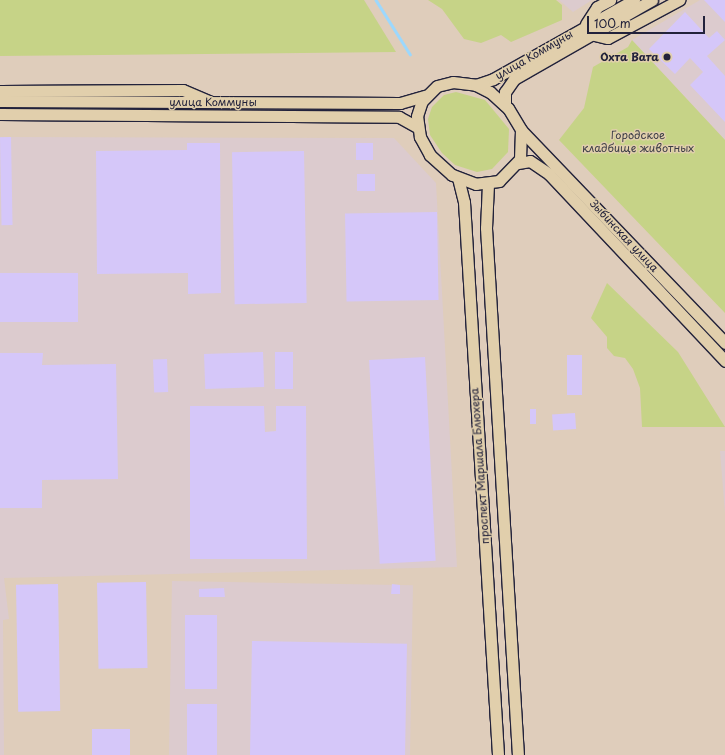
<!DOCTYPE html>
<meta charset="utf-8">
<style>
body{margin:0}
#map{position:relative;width:725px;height:755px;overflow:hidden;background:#dfcdbb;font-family:"Playpen Sans",sans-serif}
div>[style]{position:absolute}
.built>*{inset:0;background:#dccbce;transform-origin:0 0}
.green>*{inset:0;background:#c6d387}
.stream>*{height:2.5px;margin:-1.25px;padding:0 1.25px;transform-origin:1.25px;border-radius:1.25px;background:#9cd8fd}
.building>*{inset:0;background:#d5c7f9;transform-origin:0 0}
.roads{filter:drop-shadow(1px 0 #22223b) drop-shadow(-1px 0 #22223b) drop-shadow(0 1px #22223b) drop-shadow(0 -1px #22223b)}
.minor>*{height:11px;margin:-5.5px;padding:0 5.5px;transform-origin:5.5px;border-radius:5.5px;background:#e1cfac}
.dots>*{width:11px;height:11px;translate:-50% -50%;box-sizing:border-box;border:2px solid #e1cfac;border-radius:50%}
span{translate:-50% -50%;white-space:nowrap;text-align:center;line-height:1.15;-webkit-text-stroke:3px #e1cfac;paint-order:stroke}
.street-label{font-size:11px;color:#22223b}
.poi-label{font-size:11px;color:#22223b;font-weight:700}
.right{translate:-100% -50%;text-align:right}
.park-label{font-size:11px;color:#3b3d46}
.scale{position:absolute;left:587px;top:16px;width:118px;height:18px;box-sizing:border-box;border:2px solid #22223b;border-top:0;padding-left:5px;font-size:12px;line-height:14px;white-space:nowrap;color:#22223b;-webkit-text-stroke:3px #e1cfac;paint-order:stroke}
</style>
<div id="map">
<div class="built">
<div style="clip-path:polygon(559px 0,592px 0,573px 12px)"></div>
<div style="clip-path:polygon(700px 0,725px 0,725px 140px,632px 40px)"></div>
<div style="clip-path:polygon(0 137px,394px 138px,436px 183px,457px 567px,4px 578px,9px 619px,3px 620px,4px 755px,0 755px)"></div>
<div style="clip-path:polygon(720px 451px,725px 451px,725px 513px)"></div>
<div style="left:172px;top:581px;width:241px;height:174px;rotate:1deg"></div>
</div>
<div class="green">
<div style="clip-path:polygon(0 0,364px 0,396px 52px,0 56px)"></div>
<div style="clip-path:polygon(428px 0,556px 0,562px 5px,562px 20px,511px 42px,501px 35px,481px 43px,464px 39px,442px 9px)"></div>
<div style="clip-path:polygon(632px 40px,725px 140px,725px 313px,559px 140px,584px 108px,593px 67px,628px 47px)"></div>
<div style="clip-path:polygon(456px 92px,485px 100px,509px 129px,508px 152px,492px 169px,477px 172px,455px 165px,442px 153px,430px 135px,428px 119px,432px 107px,444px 95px)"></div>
<div style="clip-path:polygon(607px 283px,678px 352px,725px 427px,642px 427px,640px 388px,633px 369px,625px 358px,614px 356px,607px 348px,607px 337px,591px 318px)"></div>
</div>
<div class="stream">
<div style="left:376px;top:0;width:64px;rotate:57.8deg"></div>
</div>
<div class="building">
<div style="clip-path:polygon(704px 0,725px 0,725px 22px)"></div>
<div style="clip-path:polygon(685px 12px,709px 38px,717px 31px,725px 40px,707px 56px,725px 76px,725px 122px,690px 85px,703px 72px,690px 58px,675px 74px,649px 49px)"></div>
<div style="left:11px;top:137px;width:88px;height:11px;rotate:89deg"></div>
<div style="clip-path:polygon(187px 143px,220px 143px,221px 293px,188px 294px,188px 273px,97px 274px,96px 151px,187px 150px)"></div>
<div style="left:373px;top:143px;width:17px;height:17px;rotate:90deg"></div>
<div style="left:304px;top:151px;width:152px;height:72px;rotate:89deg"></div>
<div style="left:357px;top:174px;width:18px;height:17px"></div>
<div style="left:437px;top:212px;width:88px;height:92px;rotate:89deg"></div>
<div style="left:78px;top:273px;width:49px;height:78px;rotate:90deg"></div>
<div style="left:263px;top:352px;width:35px;height:59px;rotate:88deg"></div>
<div style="left:275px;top:352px;width:18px;height:37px"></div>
<div style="clip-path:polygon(0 353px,43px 353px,42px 365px,116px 364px,118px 479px,42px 480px,42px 508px,0 508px)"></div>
<div style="left:567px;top:355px;width:15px;height:40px"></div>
<div style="left:425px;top:357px;width:204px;height:56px;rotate:87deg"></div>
<div style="left:167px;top:359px;width:33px;height:14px;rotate:88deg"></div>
<div style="clip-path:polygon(190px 406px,264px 406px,265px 432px,276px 431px,276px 406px,306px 406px,307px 559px,190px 559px)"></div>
<div style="left:530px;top:409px;width:6px;height:15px"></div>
<div style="left:575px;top:413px;width:16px;height:23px;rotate:86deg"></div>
<div style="left:146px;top:582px;width:86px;height:49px;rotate:89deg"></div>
<div style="left:58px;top:584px;width:127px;height:42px;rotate:89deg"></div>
<div style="clip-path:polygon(392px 584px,400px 585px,400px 594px,391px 594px)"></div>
<div style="clip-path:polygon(224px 588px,225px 597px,199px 597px,199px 589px)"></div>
<div style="left:185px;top:615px;width:32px;height:74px"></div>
<div style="left:252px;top:641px;width:155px;height:114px;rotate:1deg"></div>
<div style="left:217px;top:704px;width:51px;height:30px;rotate:90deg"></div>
<div style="left:92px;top:729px;width:38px;height:26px"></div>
</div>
<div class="roads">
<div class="minor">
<div style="left:586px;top:24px;width:20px;rotate:-57deg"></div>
<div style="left:597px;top:7px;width:15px;rotate:-28deg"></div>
<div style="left:590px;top:34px;width:18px;rotate:13deg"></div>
<div style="left:608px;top:38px;width:81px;rotate:-28.2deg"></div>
<div style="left:453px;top:82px;width:23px;rotate:7deg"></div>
<div style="left:476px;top:85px;width:16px;rotate:27deg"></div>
<div style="left:490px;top:92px;width:24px;rotate:42deg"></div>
<div style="left:508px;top:108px;width:26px;rotate:59deg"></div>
<div style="left:521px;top:130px;width:29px;rotate:92deg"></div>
<div style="left:520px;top:159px;width:30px;rotate:134deg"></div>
<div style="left:499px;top:181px;width:23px;rotate:173deg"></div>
<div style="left:476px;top:184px;width:26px;rotate:-159deg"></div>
<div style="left:452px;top:175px;width:30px;rotate:-138deg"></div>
<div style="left:430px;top:155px;width:21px;rotate:-119deg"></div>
<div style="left:420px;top:137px;width:21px;rotate:-98deg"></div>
<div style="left:417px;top:116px;width:16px;rotate:-72deg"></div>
<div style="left:422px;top:101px;width:21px;rotate:-45deg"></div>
<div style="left:437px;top:86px;width:16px;rotate:-14deg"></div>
<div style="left:476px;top:85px;width:18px;rotate:-19deg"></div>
<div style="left:493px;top:79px;width:162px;rotate:-29.3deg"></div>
<div style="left:0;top:91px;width:183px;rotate:-0.3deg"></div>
<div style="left:183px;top:90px;width:30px;rotate:23deg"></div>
<div style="left:0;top:101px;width:400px;rotate:0.3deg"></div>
<div style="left:400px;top:103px;width:26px;rotate:-16deg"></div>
<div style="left:505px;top:105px;width:13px;rotate:-90deg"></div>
<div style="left:505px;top:92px;width:16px;rotate:-55deg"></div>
<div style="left:514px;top:79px;width:159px;rotate:-29.8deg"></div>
<div style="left:0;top:114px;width:399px;rotate:0.4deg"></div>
<div style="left:399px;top:117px;width:21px;rotate:29deg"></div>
<div style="left:521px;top:130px;width:295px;rotate:46.2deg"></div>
<div style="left:518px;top:163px;width:12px;rotate:-9deg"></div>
<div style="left:530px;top:161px;width:23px;rotate:34deg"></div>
<div style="left:549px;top:174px;width:257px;rotate:46.7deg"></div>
<div style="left:458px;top:178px;width:25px;rotate:76deg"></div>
<div style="left:464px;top:202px;width:554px;rotate:86.48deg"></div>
<div style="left:488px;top:184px;width:44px;rotate:92.6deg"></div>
<div style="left:486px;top:228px;width:528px;rotate:86.53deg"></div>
</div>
</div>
<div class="dots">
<div style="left:667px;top:57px;background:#22223b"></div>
</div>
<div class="street-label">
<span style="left:534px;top:55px;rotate:-30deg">улица Коммуны</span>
<span style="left:213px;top:102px">улица Коммуны</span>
<span style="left:624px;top:236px;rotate:47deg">Зыбинская улица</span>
<span style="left:480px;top:466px;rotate:-94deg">проспект Маршала Блюхера</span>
</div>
<div class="poi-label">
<span class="right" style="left:659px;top:57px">Охта Вата</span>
</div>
<div class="park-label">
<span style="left:638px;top:142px">Городское<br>кладбище животных</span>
</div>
<div class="scale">100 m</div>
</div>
